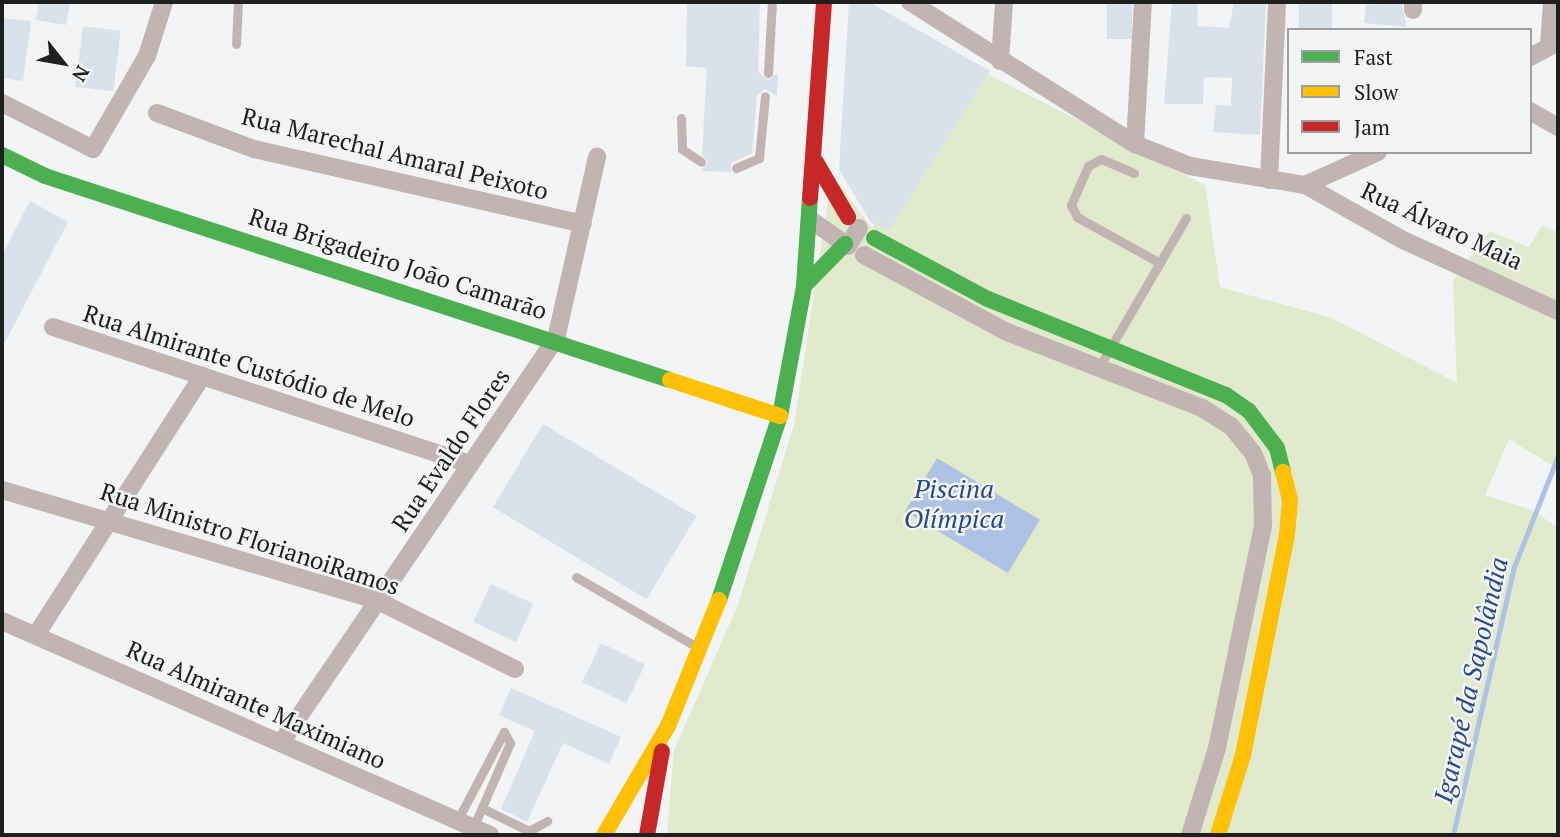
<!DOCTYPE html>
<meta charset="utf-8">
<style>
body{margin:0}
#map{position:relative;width:1560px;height:837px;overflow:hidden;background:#f3f4f5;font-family:"PT Serif",serif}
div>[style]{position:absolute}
.green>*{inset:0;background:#e1eacc}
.water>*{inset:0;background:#aec2e4;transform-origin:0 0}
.stream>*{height:4.5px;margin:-2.25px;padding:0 2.25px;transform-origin:2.25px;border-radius:2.25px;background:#aec2e4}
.building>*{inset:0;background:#d9e1ea;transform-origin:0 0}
.lane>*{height:9px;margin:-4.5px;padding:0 4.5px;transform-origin:4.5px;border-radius:4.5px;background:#c1b4b2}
.street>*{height:18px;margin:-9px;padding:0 9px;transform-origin:9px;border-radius:9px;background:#c1b4b2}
.fast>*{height:16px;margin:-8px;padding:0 8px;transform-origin:8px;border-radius:8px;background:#4caf50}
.slow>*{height:16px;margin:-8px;padding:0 8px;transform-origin:8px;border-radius:8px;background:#ffc107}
.jam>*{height:16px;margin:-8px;padding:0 8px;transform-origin:8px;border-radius:8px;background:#c62828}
span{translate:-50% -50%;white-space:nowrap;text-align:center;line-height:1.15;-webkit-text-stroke:5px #f2f4f6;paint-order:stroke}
.street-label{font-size:24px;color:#1e1f1f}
.water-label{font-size:26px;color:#2b4a86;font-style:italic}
.frame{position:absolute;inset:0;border:4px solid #1e1f1f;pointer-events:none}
.legend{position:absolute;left:1287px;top:28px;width:245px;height:126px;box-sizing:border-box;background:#f2f4f6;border:2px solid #9d9fa0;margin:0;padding:9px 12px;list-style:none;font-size:21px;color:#1e1f1f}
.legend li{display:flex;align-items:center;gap:14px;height:35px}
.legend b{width:35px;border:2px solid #9d9fa0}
.north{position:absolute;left:28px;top:28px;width:70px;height:70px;-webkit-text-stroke:5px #f2f4f6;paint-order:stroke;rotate:121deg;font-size:19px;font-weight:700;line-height:28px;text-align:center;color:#1e1f1f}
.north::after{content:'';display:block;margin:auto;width:24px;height:32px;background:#1e1f1f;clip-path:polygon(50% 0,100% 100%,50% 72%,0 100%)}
</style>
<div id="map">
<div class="green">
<div style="clip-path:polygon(976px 68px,1205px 185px,1220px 287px,1332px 318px,1457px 383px,1453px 281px,1489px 231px,1529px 247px,1542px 225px,1558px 233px,1558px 469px,1509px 439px,1485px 495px,1532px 510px,1558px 528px,1558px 835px,667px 835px,674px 750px,738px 605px,794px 425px,832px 175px,872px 228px)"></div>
</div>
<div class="water">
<div style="left:937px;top:458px;width:120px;height:62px;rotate:31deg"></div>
</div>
<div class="stream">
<div style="left:1453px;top:835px;width:275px;rotate:-77.2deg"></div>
<div style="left:1514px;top:567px;width:119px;rotate:-68.4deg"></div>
</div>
<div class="building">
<div style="clip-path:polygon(39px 2px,70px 2px,66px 25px,36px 20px)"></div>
<div style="clip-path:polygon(687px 2px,760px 2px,758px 72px,768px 80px,778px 73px,777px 96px,765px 89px,757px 96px,752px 153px,731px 163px,731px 172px,701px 171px,708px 162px,702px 154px,707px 68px,686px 66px)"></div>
<div style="clip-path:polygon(849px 2px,869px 2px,990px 71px,890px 229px,871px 223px,839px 169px)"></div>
<div style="left:1107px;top:2px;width:25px;height:37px"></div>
<div style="clip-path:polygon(1172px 2px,1198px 2px,1197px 26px,1229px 28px,1234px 2px,1266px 2px,1260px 135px,1213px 132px,1216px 105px,1231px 106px,1232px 78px,1204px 77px,1203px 104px,1164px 104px)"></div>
<div style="left:1299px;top:2px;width:33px;height:26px"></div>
<div style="clip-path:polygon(1401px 2px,1407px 27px,1364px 23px,1366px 5px)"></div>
<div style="clip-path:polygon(2px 18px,31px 21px,23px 81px,2px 78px)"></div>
<div style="left:83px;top:26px;width:38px;height:61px;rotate:7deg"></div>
<div style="clip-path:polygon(30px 201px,68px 222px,2px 348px,2px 255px)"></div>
<div style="left:543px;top:424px;width:179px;height:97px;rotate:31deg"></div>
<div style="left:491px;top:584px;width:47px;height:42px;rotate:25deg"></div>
<div style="left:601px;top:643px;width:49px;height:43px;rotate:26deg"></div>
<div style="clip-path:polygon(511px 688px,621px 737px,609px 764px,563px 743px,527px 822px,501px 809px,535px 731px,499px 715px)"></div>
</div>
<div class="lane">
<div style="left:236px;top:44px;width:42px;rotate:-87.3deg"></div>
<div style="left:768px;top:73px;width:71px;rotate:-86.8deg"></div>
<div style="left:681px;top:118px;width:31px;rotate:88deg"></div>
<div style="left:682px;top:149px;width:23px;rotate:34deg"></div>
<div style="left:736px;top:168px;width:25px;rotate:-23deg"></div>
<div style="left:759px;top:158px;width:62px;rotate:-84.5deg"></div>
<div style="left:1134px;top:173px;width:36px;rotate:-157deg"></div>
<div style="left:1101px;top:159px;width:15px;rotate:152deg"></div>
<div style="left:1088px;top:166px;width:43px;rotate:113.6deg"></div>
<div style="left:1071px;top:205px;width:13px;rotate:63deg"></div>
<div style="left:1077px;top:217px;width:95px;rotate:29deg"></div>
<div style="left:1098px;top:369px;width:175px;rotate:-59.8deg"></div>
<div style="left:576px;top:577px;width:143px;rotate:30.1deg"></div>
<div style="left:482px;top:808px;width:52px;rotate:26.1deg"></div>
<div style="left:529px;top:831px;width:21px;rotate:-29deg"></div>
<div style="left:457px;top:821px;width:101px;rotate:-62.2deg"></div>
<div style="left:504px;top:732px;width:13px;rotate:61deg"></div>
<div style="left:510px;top:743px;width:93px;rotate:113.5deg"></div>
</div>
<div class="street">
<div style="left:910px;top:2px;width:266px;rotate:32.3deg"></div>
<div style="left:1135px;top:144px;width:59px;rotate:21.8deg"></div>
<div style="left:1190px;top:166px;width:117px;rotate:9.4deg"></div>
<div style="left:1305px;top:185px;width:80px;rotate:-24.3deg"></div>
<div style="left:1413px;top:10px;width:8px;rotate:-90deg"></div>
<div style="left:1549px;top:46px;width:44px;rotate:-86.1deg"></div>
<div style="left:1530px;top:57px;width:32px;rotate:-28deg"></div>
<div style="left:1000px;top:61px;width:59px;rotate:-86.1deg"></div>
<div style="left:2px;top:103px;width:102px;rotate:26.8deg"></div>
<div style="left:93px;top:149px;width:108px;rotate:-59.9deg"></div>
<div style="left:147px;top:56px;width:57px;rotate:-72.5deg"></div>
<div style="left:1530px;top:111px;width:32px;rotate:30deg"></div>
<div style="left:157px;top:113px;width:103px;rotate:20.4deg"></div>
<div style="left:254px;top:149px;width:337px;rotate:12.8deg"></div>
<div style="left:1135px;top:144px;width:142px;rotate:-86.8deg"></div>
<div style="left:1269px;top:180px;width:178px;rotate:-87.4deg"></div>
<div style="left:1305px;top:185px;width:112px;rotate:29.3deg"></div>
<div style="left:1403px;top:240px;width:170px;rotate:24.6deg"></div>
<div style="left:811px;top:220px;width:42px;rotate:35.2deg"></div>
<div style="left:848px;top:246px;width:21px;rotate:-59deg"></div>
<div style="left:864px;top:255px;width:162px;rotate:28.3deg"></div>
<div style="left:1007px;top:332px;width:209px;rotate:21.3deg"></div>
<div style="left:1202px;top:408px;width:34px;rotate:32deg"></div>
<div style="left:1231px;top:426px;width:35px;rotate:51deg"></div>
<div style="left:1253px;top:453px;width:24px;rotate:68deg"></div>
<div style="left:1262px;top:475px;width:51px;rotate:88.9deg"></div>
<div style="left:1263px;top:526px;width:227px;rotate:101.7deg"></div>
<div style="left:1217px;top:748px;width:91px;rotate:107.2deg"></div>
<div style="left:53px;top:327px;width:439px;rotate:18.2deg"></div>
<div style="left:2px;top:490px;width:392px;rotate:16.4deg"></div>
<div style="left:378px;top:601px;width:153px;rotate:26.4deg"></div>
<div style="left:2px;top:621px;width:533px;rotate:23.68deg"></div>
<div style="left:36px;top:635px;width:308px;rotate:-57.3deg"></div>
<div style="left:281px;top:743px;width:489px;rotate:-55.8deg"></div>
<div style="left:556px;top:339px;width:187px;rotate:-77.3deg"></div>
</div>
<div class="fast">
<div style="left:2px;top:155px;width:48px;rotate:26deg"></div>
<div style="left:45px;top:176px;width:657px;rotate:18.08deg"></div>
<div style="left:874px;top:238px;width:129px;rotate:28.2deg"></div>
<div style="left:988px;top:299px;width:257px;rotate:22deg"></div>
<div style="left:1226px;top:395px;width:28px;rotate:35deg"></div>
<div style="left:1249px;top:411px;width:46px;rotate:52.9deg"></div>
<div style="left:1277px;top:448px;width:25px;rotate:76deg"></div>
<div style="left:804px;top:286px;width:59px;rotate:-45.7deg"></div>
<div style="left:719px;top:600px;width:194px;rotate:-71.7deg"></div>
<div style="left:780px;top:416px;width:132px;rotate:-79.5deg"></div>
<div style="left:804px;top:286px;width:88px;rotate:-86.1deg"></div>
</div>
<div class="slow">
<div style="left:670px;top:380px;width:116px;rotate:18.1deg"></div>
<div style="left:604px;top:835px;width:126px;rotate:-59.6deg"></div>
<div style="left:668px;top:726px;width:136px;rotate:-68deg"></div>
<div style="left:1218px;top:835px;width:84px;rotate:-72.6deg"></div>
<div style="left:1243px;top:755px;width:224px;rotate:-78.7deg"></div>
<div style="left:1287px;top:535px;width:35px;rotate:-85deg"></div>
<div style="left:1290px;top:500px;width:29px;rotate:-104deg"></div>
</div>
<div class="jam">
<div style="left:816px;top:162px;width:64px;rotate:59.8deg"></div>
<div style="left:810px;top:198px;width:196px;rotate:-85.9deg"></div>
<div style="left:647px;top:835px;width:85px;rotate:-79.9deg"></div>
</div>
<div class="street-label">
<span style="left:395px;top:154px;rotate:14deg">Rua Marechal Amaral Peixoto</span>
<span style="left:1442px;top:226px;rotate:25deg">Rua Álvaro Maia</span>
<span style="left:398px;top:264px;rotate:18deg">Rua Brigadeiro João Camarão</span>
<span style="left:249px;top:366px;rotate:18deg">Rua Almirante Custódio de Melo</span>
<span style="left:451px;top:450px;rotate:-56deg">Rua Evaldo Flores</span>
<span style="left:250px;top:539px;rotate:18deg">Rua Ministro FlorianoiRamos</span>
<span style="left:256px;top:705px;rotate:24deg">Rua Almirante Maximiano</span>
</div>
<div class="water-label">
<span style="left:954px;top:504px">Piscina<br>Olímpica</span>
<span style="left:1471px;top:680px;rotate:-77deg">Igarapé da Sapolândia</span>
</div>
<div class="frame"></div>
<ul class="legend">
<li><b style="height:9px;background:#4caf50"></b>Fast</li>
<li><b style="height:9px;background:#ffc107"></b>Slow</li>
<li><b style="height:9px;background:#c62828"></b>Jam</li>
</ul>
<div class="north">N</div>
</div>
